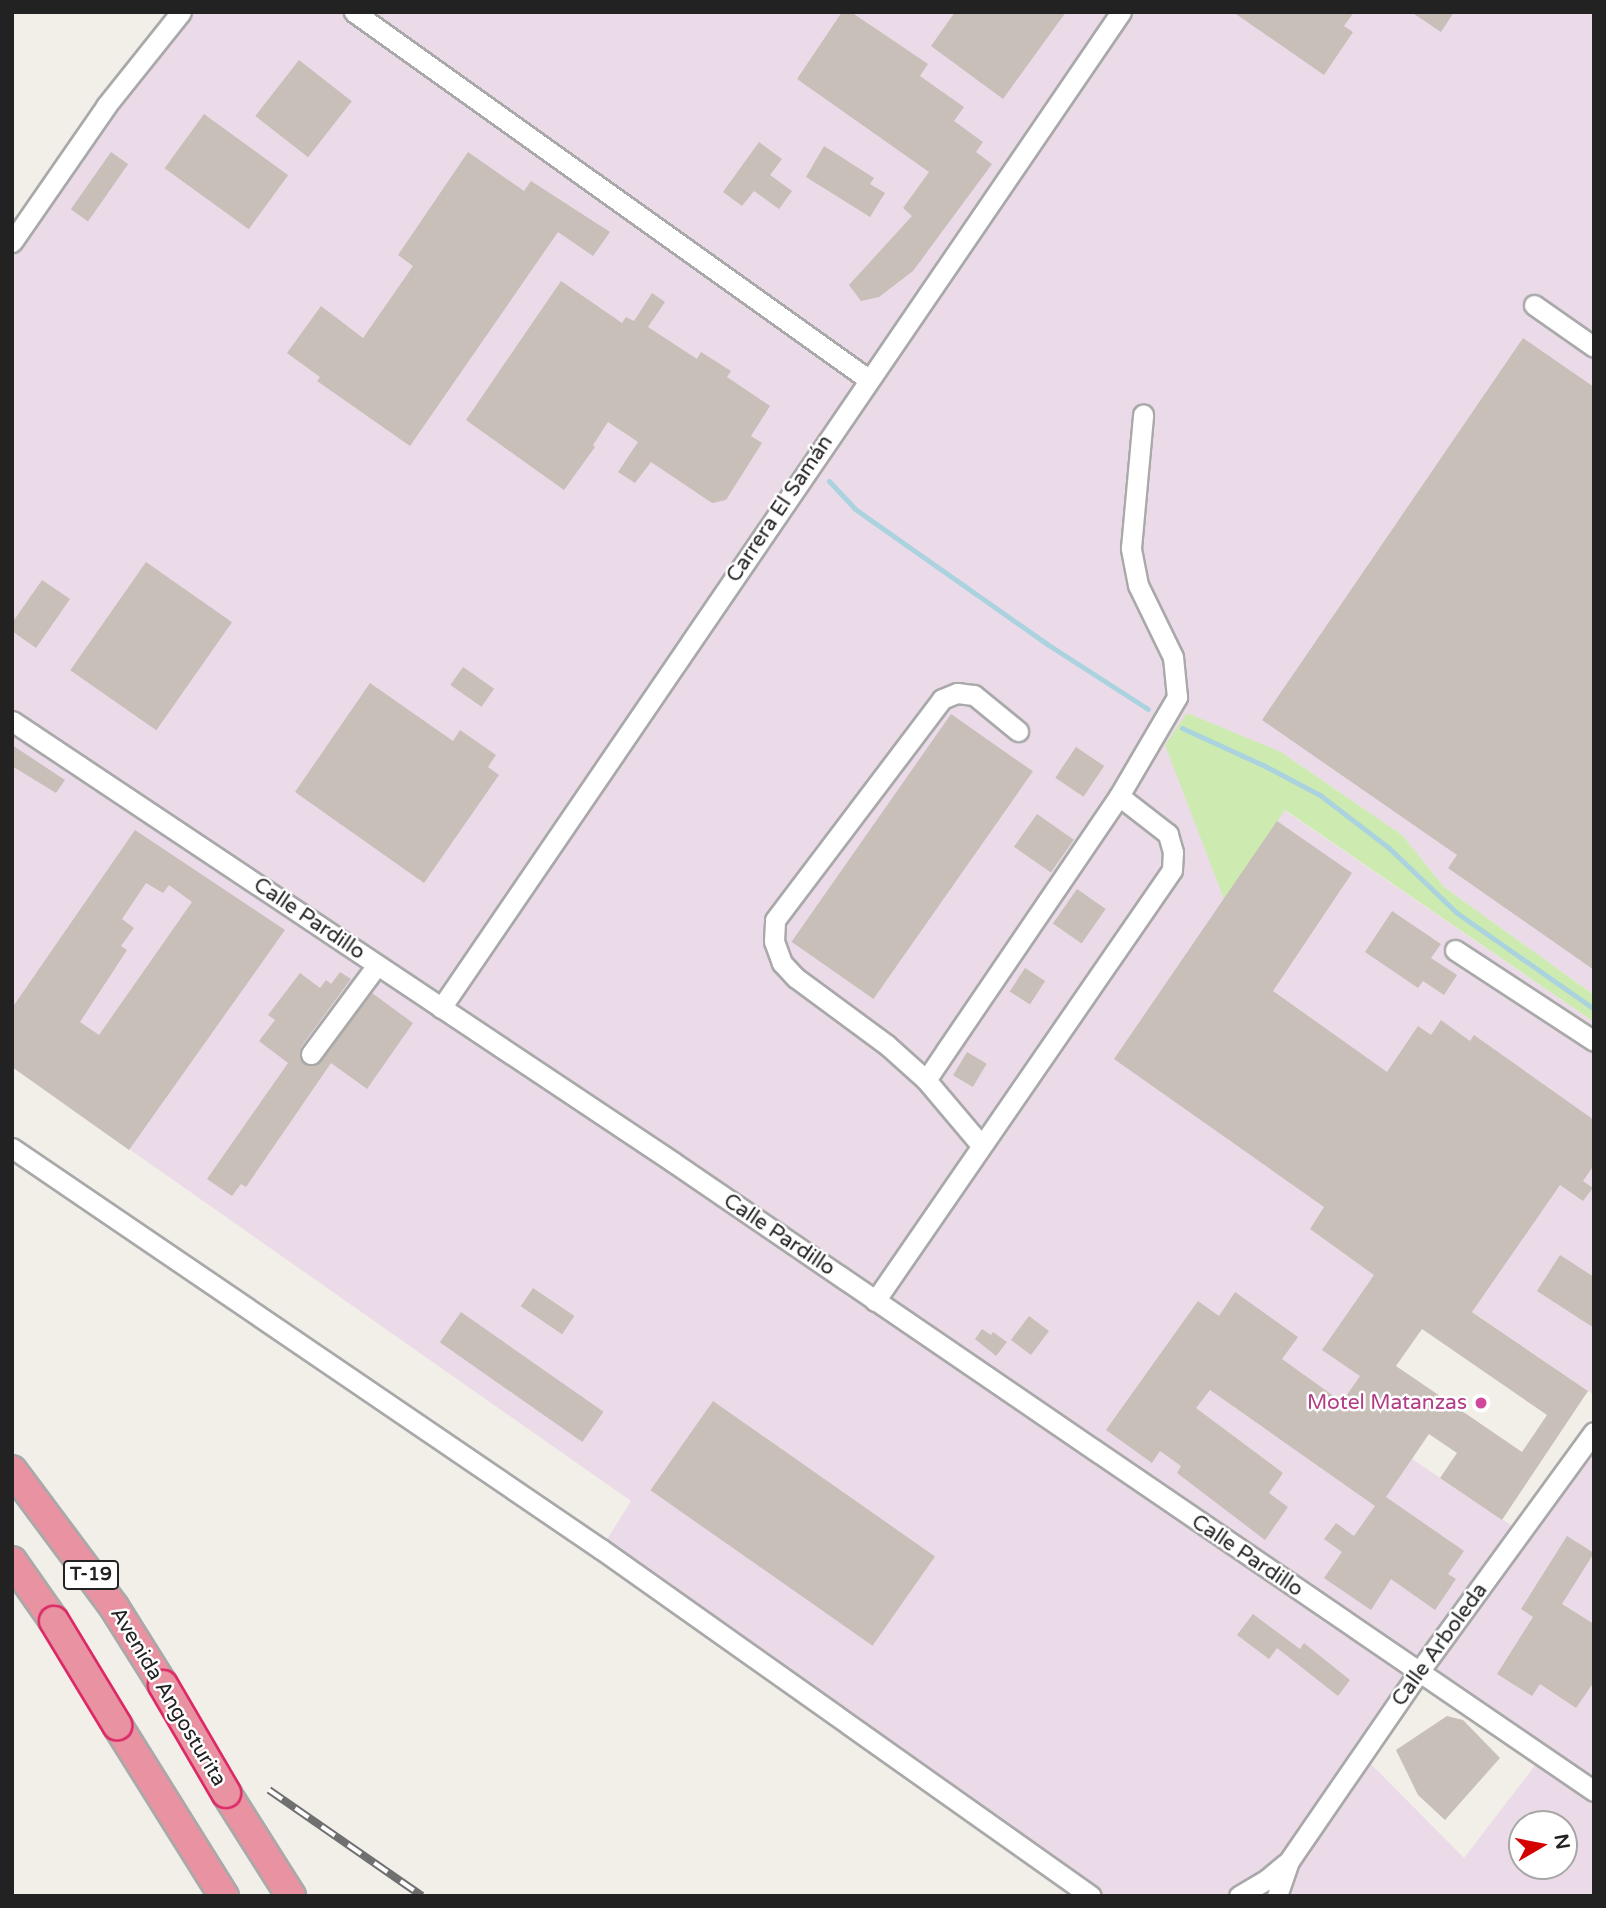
<!DOCTYPE html>
<meta charset="utf-8">
<style>
body{margin:0}
#map{position:relative;width:1606px;height:1908px;overflow:hidden;background:#f2efe9;font-family:"Varela Round",sans-serif}
div>[style]{position:absolute}
.industrial>*{inset:0;background:#ebdbe8}
.grass>*{inset:0;background:#cdebb0}
.stream>*{height:5px;margin:-2.5px;padding:0 2.5px;transform-origin:2.5px;border-radius:2.5px;background:#aad3df}
.building>*{inset:0;background:#c7bfb8;transform-origin:0 0}
.roads{filter:drop-shadow(2px 0 #a9a9a9) drop-shadow(-2px 0 #a9a9a9) drop-shadow(0 2px #a9a9a9) drop-shadow(0 -2px #a9a9a9)}
.minor>*{height:19px;margin:-9.5px;padding:0 9.5px;transform-origin:9.5px;border-radius:9.5px;background:#fff}
.highway>*{height:28px;margin:-14px;padding:0 14px;transform-origin:14px;border-radius:14px;background:#e892a2}
.rail>*{height:8px;margin-top:-4px;transform-origin:0;background:repeating-linear-gradient(90deg,#fff 0 16px,#707070 0 32px);box-sizing:border-box;border-block:2px solid #707070}
.bridges{filter:drop-shadow(2px 0 #dc2a67) drop-shadow(-2px 0 #dc2a67) drop-shadow(0 2px #dc2a67) drop-shadow(0 -2px #dc2a67)}
.highway-bridge>*{height:28px;margin:-14px;padding:0 14px;transform-origin:14px;border-radius:14px;background:#e892a2}
.dots>*{width:19px;height:19px;translate:-50% -50%;box-sizing:border-box;border:4px solid #fff;border-radius:50%}
span{translate:-50% -50%;white-space:nowrap;text-align:center;line-height:1.15;-webkit-text-stroke:5px #fff;paint-order:stroke}
.shield-label span{padding:2px 5px;background:#fff;border:2px solid;border-radius:5px;-webkit-text-stroke-width:0}
.shield-label{font-size:19px;color:#222;font-weight:700}
.street-label{font-size:21px;color:#222}
.hotel-label{font-size:21px;color:#b23c85}
.right{translate:-100% -50%;text-align:right}
.frame{position:absolute;inset:0;border:14px solid #222;pointer-events:none}
.north{position:absolute;left:1508px;top:1810px;width:70px;height:70px;box-sizing:border-box;background:#fff;border:2px solid #a7a7a7;border-radius:50%;rotate:80deg;font-size:19px;font-weight:700;line-height:28px;text-align:center;color:#222}
.north::after{content:'';display:block;margin:auto;width:24px;height:32px;background:#d40000;clip-path:polygon(50% 0,100% 100%,50% 72%,0 100%)}
</style>
<div id="map">
<div class="industrial">
<div style="clip-path:polygon(evenodd,181px 12px,1594px 12px,1594px 995px,1444px 887px,1402px 835px,1281px 752px,1225px 898px,1284px 810px,1594px 1022px,1594px 1395px,1445px 1293px,1394px 1329px,1342px 1402px,1297px 1371px,1260px 1424px,1378px 1508px,1412px 1459px,1518px 1530px,1594px 1421px,1594px 1896px,1277px 1896px,1288px 1863px,1239px 1896px,1091px 1896px,601px 1549px,631px 1501px,12px 1067px,12px 242px,181px 12px,1419px 1673px,1543px 1755px,1464px 1858px,1362px 1755px,1419px 1673px,181px 12px,1522px 1824px,1564px 1824px,1564px 1866px,1522px 1866px,1522px 1824px)"></div>
</div>
<div class="grass">
<div style="clip-path:polygon(1187px 713px,1281px 752px,1402px 835px,1444px 887px,1594px 995px,1594px 1022px,1285px 810px,1224px 899px,1165px 745px)"></div>
</div>
<div class="stream">
<div style="left:829px;top:481px;width:38px;rotate:47deg"></div>
<div style="left:855px;top:509px;width:235px;rotate:35.1deg"></div>
<div style="left:1047px;top:644px;width:120px;rotate:32.8deg"></div>
<div style="left:1182px;top:728px;width:91px;rotate:24.6deg"></div>
<div style="left:1265px;top:766px;width:62px;rotate:27.8deg"></div>
<div style="left:1320px;top:795px;width:87px;rotate:37.5deg"></div>
<div style="left:1389px;top:848px;width:94px;rotate:43.7deg"></div>
<div style="left:1457px;top:913px;width:167px;rotate:35deg"></div>
</div>
<div class="building">
<div style="clip-path:polygon(842px 12px,851px 12px,928px 64px,920px 76px,964px 107px,954px 121px,983px 142px,976px 152px,992px 164px,913px 271px,879px 297px,861px 301px,849px 285px,912px 216px,903px 208px,929px 172px,797px 79px)"></div>
<div style="clip-path:polygon(955px 12px,1066px 12px,1003px 99px,931px 46px)"></div>
<div style="clip-path:polygon(1233px 12px,1354px 12px,1344px 26px,1353px 32px,1324px 75px)"></div>
<div style="clip-path:polygon(1411px 12px,1454px 12px,1441px 32px)"></div>
<div style="left:299px;top:60px;width:67px;height:71px;rotate:38deg"></div>
<div style="left:204px;top:114px;width:104px;height:67px;rotate:36deg"></div>
<div style="clip-path:polygon(759px 142px,782px 159px,770px 175px,792px 191px,779px 209px,754px 191px,742px 206px,723px 192px)"></div>
<div style="clip-path:polygon(824px 146px,874px 178px,870px 184px,885px 193px,870px 217px,806px 177px)"></div>
<div style="left:111px;top:152px;width:21px;height:70px;rotate:35deg"></div>
<div style="clip-path:polygon(468px 152px,524px 191px,531px 181px,610px 232px,593px 256px,558px 232px,410px 446px,317px 381px,320px 377px,287px 353px,321px 306px,363px 338px,413px 266px,398px 255px)"></div>
<div style="clip-path:polygon(561px 281px,622px 323px,626px 317px,634px 321px,652px 293px,665px 302px,648px 327px,697px 359px,701px 352px,731px 371px,727px 377px,770px 406px,751px 436px,762px 443px,726px 500px,712px 503px,651px 462px,635px 483px,618px 472px,638px 442px,608px 422px,593px 445px,595px 447px,564px 490px,466px 420px)"></div>
<div style="clip-path:polygon(1523px 338px,1594px 387px,1594px 970px,1448px 868px,1457px 855px,1262px 720px)"></div>
<div style="left:146px;top:562px;width:105px;height:132px;rotate:35deg"></div>
<div style="clip-path:polygon(42px 580px,70px 599px,36px 648px,12px 631px,12px 623px)"></div>
<div style="left:463px;top:667px;width:38px;height:22px;rotate:35deg"></div>
<div style="clip-path:polygon(370px 683px,453px 741px,460px 730px,496px 755px,488px 767px,499px 775px,424px 883px,295px 792px)"></div>
<div style="left:951px;top:714px;width:100px;height:278px;rotate:35deg"></div>
<div style="clip-path:polygon(12px 745px,65px 780px,56px 793px,12px 766px)"></div>
<div style="left:1076px;top:747px;width:34px;height:37px;rotate:34deg"></div>
<div style="left:1037px;top:814px;width:45px;height:40px;rotate:35deg"></div>
<div style="clip-path:polygon(evenodd,1277px 821px,1352px 873px,1273px 991px,1387px 1072px,1418px 1026px,1431px 1035px,1441px 1020px,1470px 1041px,1474px 1035px,1594px 1120px,1594px 1165px,1583px 1181px,1593px 1188px,1583px 1201px,1560px 1185px,1472px 1312px,1588px 1391px,1502px 1520px,1440px 1478px,1457px 1453px,1429px 1434px,1386px 1497px,1464px 1551px,1448px 1574px,1456px 1579px,1435px 1610px,1391px 1579px,1371px 1610px,1324px 1578px,1342px 1552px,1324px 1539px,1336px 1523px,1354px 1536px,1375px 1506px,1210px 1390px,1196px 1408px,1283px 1473px,1269px 1493px,1288px 1507px,1265px 1540px,1177px 1473px,1181px 1466px,1160px 1451px,1152px 1463px,1106px 1430px,1198px 1301px,1219px 1316px,1235px 1292px,1298px 1337px,1282px 1359px,1342px 1402px,1360px 1376px,1322px 1350px,1374px 1275px,1310px 1229px,1324px 1207px,1114px 1059px,1277px 821px,1422px 1329px,1547px 1415px,1522px 1452px,1396px 1366px,1422px 1329px)"></div>
<div style="clip-path:polygon(evenodd,135px 830px,285px 930px,129px 1150px,12px 1067px,12px 1008px,135px 830px,146px 883px,163px 893px,169px 885px,192px 902px,99px 1035px,80px 1022px,127px 950px,121px 946px,134px 928px,122px 919px,146px 883px)"></div>
<div style="left:1077px;top:889px;width:35px;height:42px;rotate:35deg"></div>
<div style="clip-path:polygon(1392px 911px,1441px 944px,1431px 958px,1457px 975px,1444px 995px,1423px 981px,1418px 988px,1365px 952px)"></div>
<div style="left:1025px;top:968px;width:24px;height:28px;rotate:33deg"></div>
<div style="clip-path:polygon(340px 972px,351px 979px,301px 1047px,300px 1058px,304px 1064px,315px 1065px,321px 1061px,372px 993px,413px 1023px,367px 1089px,331px 1063px,246px 1187px,241px 1184px,232px 1196px,207px 1179px,288px 1063px,259px 1041px,275px 1020px,268px 1015px,300px 973px,320px 988px,326px 980px,331px 984px)"></div>
<div style="left:967px;top:1052px;width:23px;height:27px;rotate:31deg"></div>
<div style="clip-path:polygon(1560px 1255px,1594px 1277px,1594px 1328px,1537px 1291px)"></div>
<div style="left:533px;top:1288px;width:50px;height:22px;rotate:34deg"></div>
<div style="left:461px;top:1312px;width:174px;height:37px;rotate:35deg"></div>
<div style="left:1029px;top:1316px;width:25px;height:30px;rotate:37deg"></div>
<div style="clip-path:polygon(982px 1329px,991px 1335px,993px 1332px,1007px 1342px,996px 1356px,975px 1339px)"></div>
<div style="left:713px;top:1401px;width:271px;height:109px;rotate:35deg"></div>
<div style="clip-path:polygon(1567px 1536px,1594px 1553px,1562px 1604px,1594px 1624px,1594px 1682px,1576px 1708px,1540px 1684px,1532px 1696px,1497px 1674px,1533px 1617px,1521px 1609px)"></div>
<div style="clip-path:polygon(1253px 1614px,1300px 1649px,1304px 1643px,1350px 1680px,1338px 1696px,1277px 1648px,1269px 1659px,1237px 1635px)"></div>
<div style="clip-path:polygon(1447px 1716px,1463px 1720px,1500px 1758px,1445px 1820px,1418px 1795px,1396px 1750px)"></div>
</div>
<div class="roads">
<div class="minor">
<div style="left:354px;top:12px;width:632px;rotate:35.53deg"></div>
<div style="left:12px;top:242px;width:165px;rotate:-55.3deg"></div>
<div style="left:106px;top:106px;width:120px;rotate:-51.4deg"></div>
<div style="left:1534px;top:305px;width:73px;rotate:35deg"></div>
<div style="left:12px;top:721px;width:795px;rotate:33.71deg"></div>
<div style="left:673px;top:1162px;width:1115px;rotate:34.33deg"></div>
<div style="left:1455px;top:950px;width:166px;rotate:33.2deg"></div>
<div style="left:441px;top:1008px;width:1206px;rotate:-55.68deg"></div>
<div style="left:311px;top:1054px;width:111px;rotate:-53.4deg"></div>
<div style="left:926px;top:1080px;width:343px;rotate:-55.8deg"></div>
<div style="left:1119px;top:796px;width:115px;rotate:-59.6deg"></div>
<div style="left:1177px;top:697px;width:40px;rotate:-95.7deg"></div>
<div style="left:1173px;top:657px;width:80px;rotate:-115.9deg"></div>
<div style="left:1138px;top:585px;width:38px;rotate:-101deg"></div>
<div style="left:1131px;top:548px;width:134px;rotate:-84.8deg"></div>
<div style="left:981px;top:1145px;width:85px;rotate:-130.2deg"></div>
<div style="left:926px;top:1080px;width:52px;rotate:-138.1deg"></div>
<div style="left:887px;top:1045px;width:113px;rotate:-143.6deg"></div>
<div style="left:796px;top:978px;width:21px;rotate:-133deg"></div>
<div style="left:782px;top:963px;width:23px;rotate:-110deg"></div>
<div style="left:774px;top:941px;width:21px;rotate:-87deg"></div>
<div style="left:775px;top:920px;width:277px;rotate:-52.9deg"></div>
<div style="left:942px;top:699px;width:16px;rotate:-22deg"></div>
<div style="left:957px;top:693px;width:17px;rotate:7deg"></div>
<div style="left:974px;top:695px;width:57px;rotate:39.3deg"></div>
<div style="left:12px;top:1148px;width:713px;rotate:34.25deg"></div>
<div style="left:601px;top:1549px;width:600px;rotate:35.3deg"></div>
<div style="left:875px;top:1301px;width:523px;rotate:-55.43deg"></div>
<div style="left:1172px;top:870px;width:18px;rotate:-87deg"></div>
<div style="left:1173px;top:852px;width:19px;rotate:-106deg"></div>
<div style="left:1168px;top:834px;width:62px;rotate:-142.2deg"></div>
<div style="left:1239px;top:1896px;width:31px;rotate:-31deg"></div>
<div style="left:1266px;top:1880px;width:25px;rotate:-40deg"></div>
<div style="left:1277px;top:1896px;width:37px;rotate:-71deg"></div>
<div style="left:1289px;top:1861px;width:228px;rotate:-55.5deg"></div>
<div style="left:1418px;top:1673px;width:298px;rotate:-53.9deg"></div>
</div>
<div class="highway">
<div style="left:12px;top:1470px;width:171px;rotate:53.3deg"></div>
<div style="left:114px;top:1607px;width:92px;rotate:57.9deg"></div>
<div style="left:12px;top:1561px;width:73px;rotate:55deg"></div>
<div style="left:117px;top:1725px;width:202px;rotate:58deg"></div>
<div style="left:226px;top:1793px;width:122px;rotate:57.7deg"></div>
</div>
</div>
<div class="rail">
<div style="left:269px;top:1790px;width:186px;rotate:34.7deg"></div>
</div>
<div class="bridges">
<div class="highway-bridge">
<div style="left:54px;top:1621px;width:122px;rotate:58.8deg"></div>
<div style="left:163px;top:1685px;width:125px;rotate:59.7deg"></div>
</div>
</div>
<div class="dots">
<div style="left:1481px;top:1403px;background:#d1479c"></div>
</div>
<div class="shield-label">
<span style="left:91px;top:1575px">T-19</span>
</div>
<div class="street-label">
<span style="left:780px;top:509px;rotate:-56deg">Carrera El Samán</span>
<span style="left:309px;top:919px;rotate:34deg">Calle Pardillo</span>
<span style="left:779px;top:1235px;rotate:34deg">Calle Pardillo</span>
<span style="left:1247px;top:1556px;rotate:34deg">Calle Pardillo</span>
<span style="left:1440px;top:1645px;rotate:-54deg">Calle Arboleda</span>
<span style="left:168px;top:1697px;rotate:59deg">Avenida Angosturita</span>
</div>
<div class="hotel-label">
<span class="right" style="left:1467px;top:1403px">Motel Matanzas</span>
</div>
<div class="frame"></div>
<div class="north">N</div>
</div>
